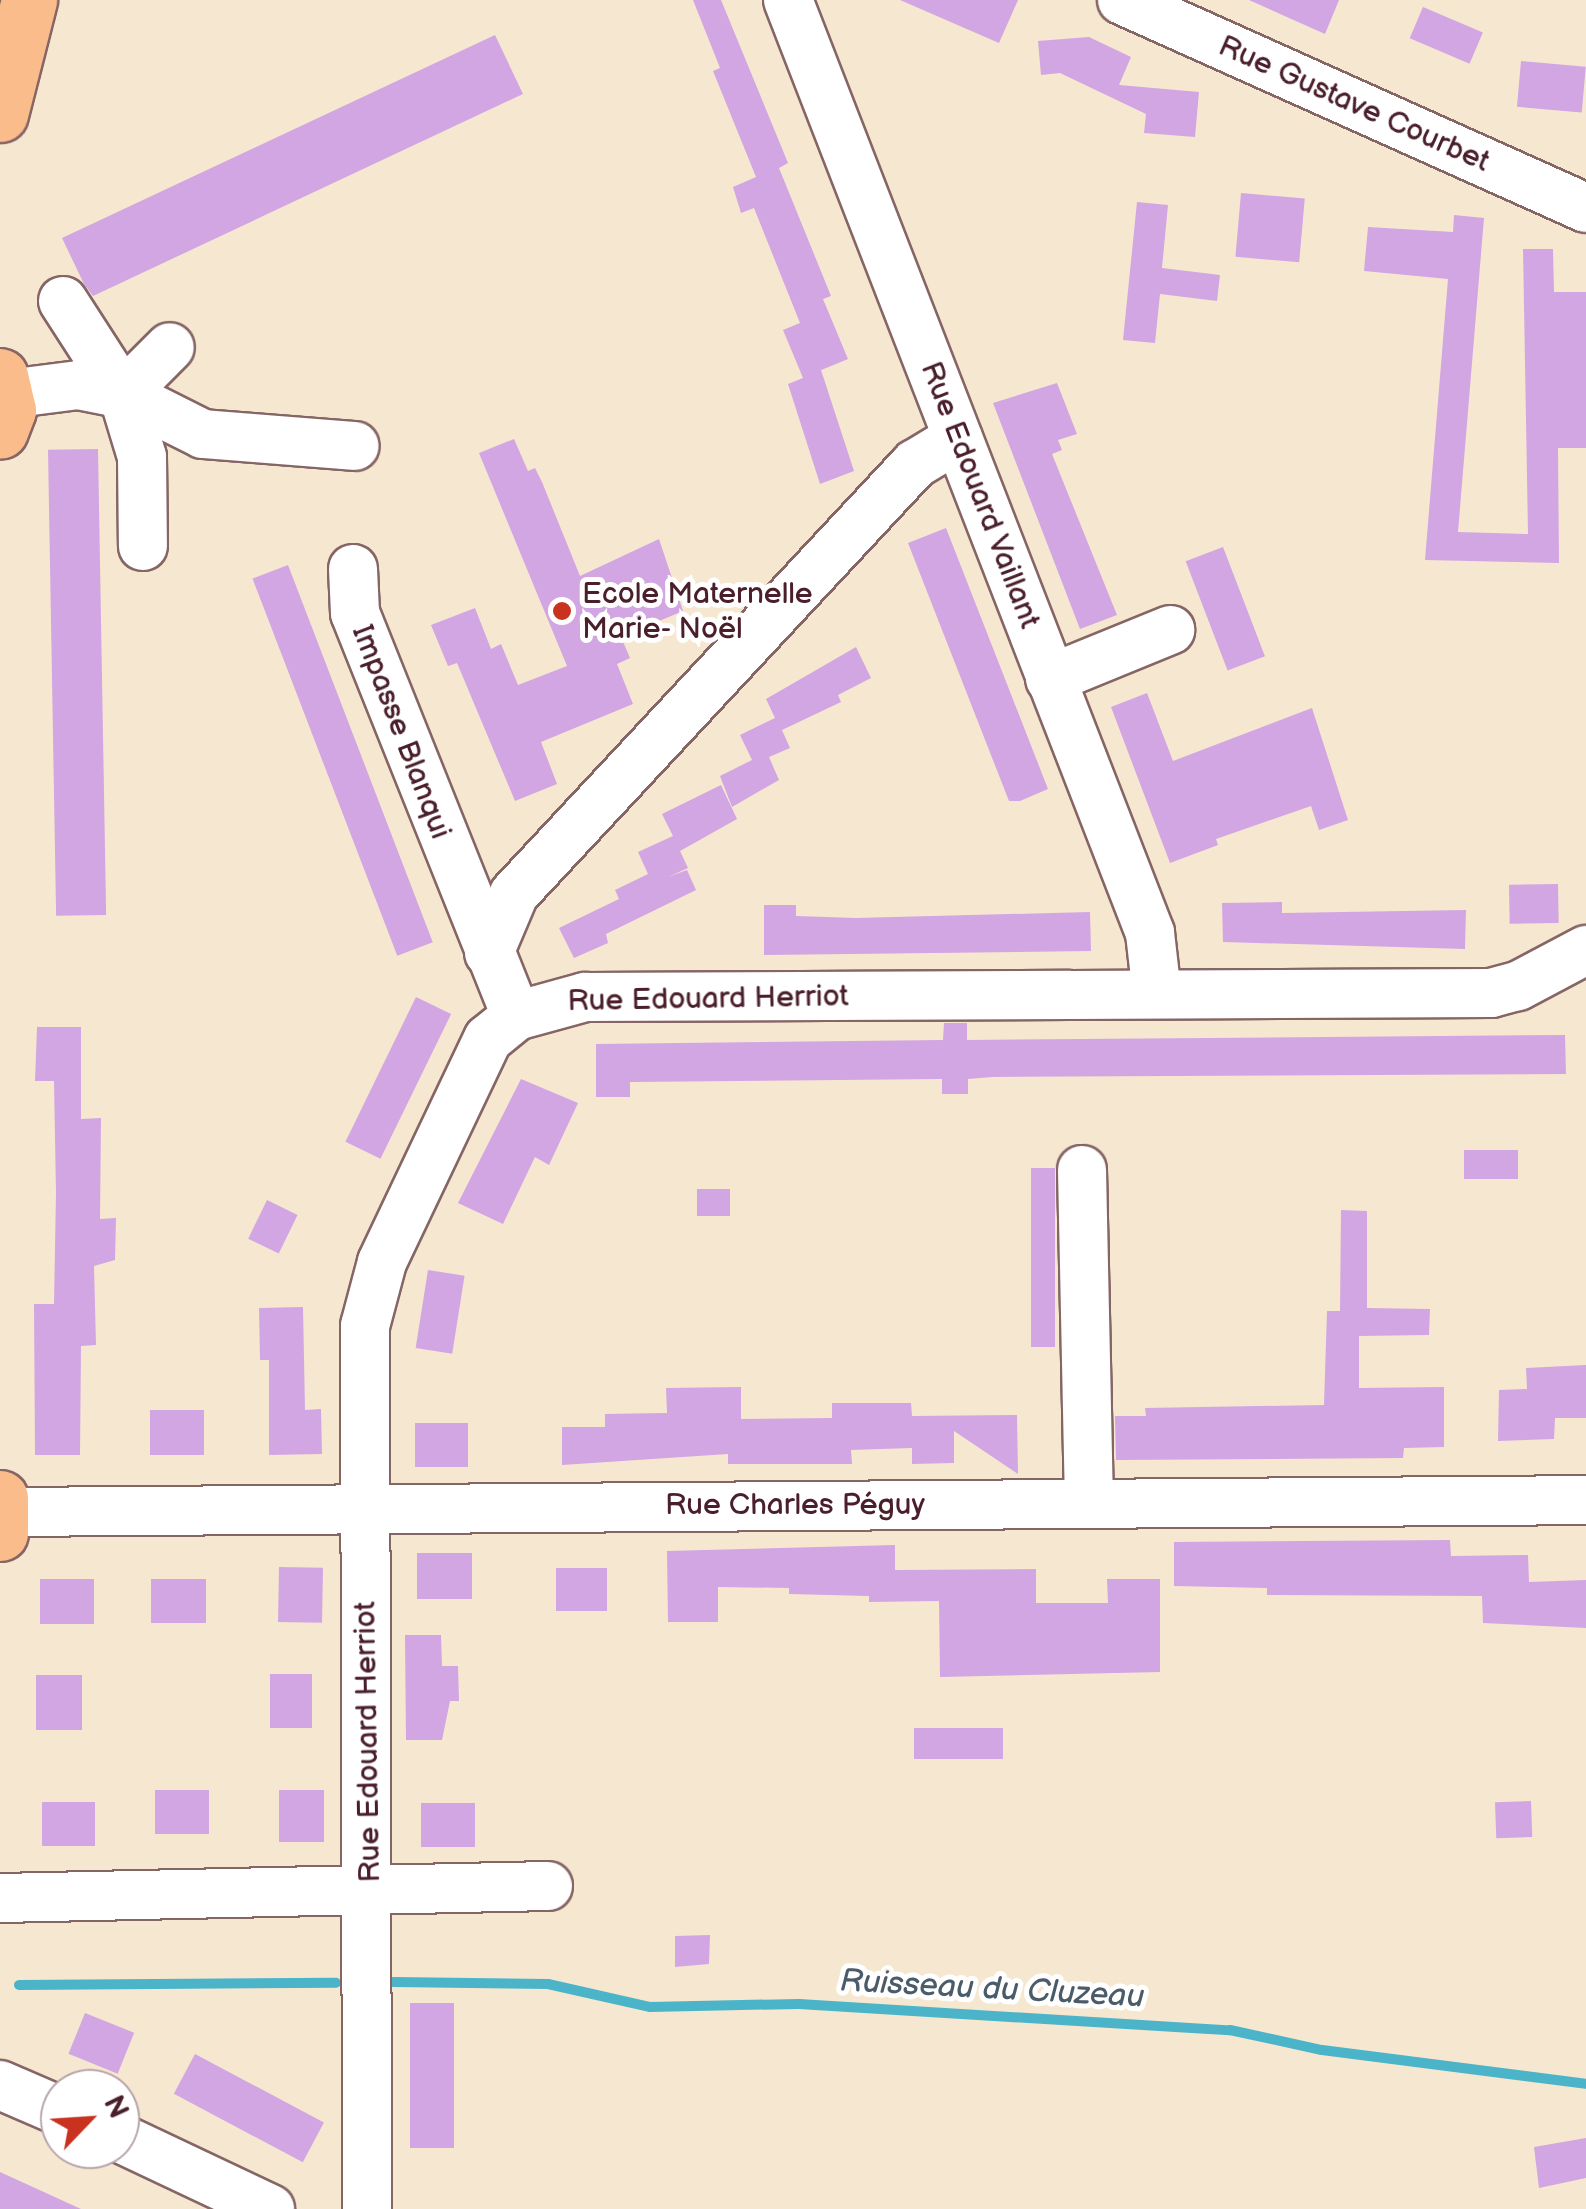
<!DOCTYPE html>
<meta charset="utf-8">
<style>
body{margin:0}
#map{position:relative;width:1586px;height:2209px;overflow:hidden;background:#f6e7d1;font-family:"Balsamiq Sans",sans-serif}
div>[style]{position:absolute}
.stream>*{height:10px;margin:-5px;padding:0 5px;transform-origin:5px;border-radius:5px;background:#4bb4c9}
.building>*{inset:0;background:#d1a6e2;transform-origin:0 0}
.roads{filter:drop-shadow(2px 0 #866565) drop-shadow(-2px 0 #866565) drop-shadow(0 2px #866565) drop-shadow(0 -2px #866565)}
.minor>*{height:48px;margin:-24px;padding:0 24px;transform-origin:24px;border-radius:24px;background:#fff}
.major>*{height:55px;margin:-27.5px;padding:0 27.5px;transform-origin:27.5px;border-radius:27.5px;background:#f9bc8a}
.dots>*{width:28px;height:28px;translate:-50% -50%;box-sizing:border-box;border:5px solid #fff;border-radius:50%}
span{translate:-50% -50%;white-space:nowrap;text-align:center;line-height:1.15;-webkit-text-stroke:10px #fff;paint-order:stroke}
.street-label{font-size:30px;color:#4a1f2b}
.poi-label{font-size:30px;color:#4a1f2b}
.left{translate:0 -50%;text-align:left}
.water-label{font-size:32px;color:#4a5b6a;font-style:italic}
.north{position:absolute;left:40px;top:2069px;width:100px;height:100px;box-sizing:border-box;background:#fff;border:2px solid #b7a5aa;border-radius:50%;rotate:65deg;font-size:28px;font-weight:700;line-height:40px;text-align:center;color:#4a1f2b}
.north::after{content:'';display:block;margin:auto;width:35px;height:45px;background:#c8321e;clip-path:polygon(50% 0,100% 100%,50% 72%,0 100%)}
</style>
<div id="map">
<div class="stream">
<div style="left:393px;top:1982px;width:155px;rotate:0.7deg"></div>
<div style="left:548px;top:1984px;width:105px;rotate:12.7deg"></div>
<div style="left:650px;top:2007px;width:149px;rotate:-1.2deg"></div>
<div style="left:799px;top:2004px;width:432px;rotate:3.5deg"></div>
<div style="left:1230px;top:2030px;width:94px;rotate:12.3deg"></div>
<div style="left:1322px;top:2050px;width:266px;rotate:7.3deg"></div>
<div style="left:19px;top:1985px;width:317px;rotate:-0.4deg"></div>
</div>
<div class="building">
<div style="clip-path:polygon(693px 0,721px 0,788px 163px,779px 168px,831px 296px,823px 299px,848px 359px,814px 373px,821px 370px,854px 471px,820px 484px,788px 384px,803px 378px,783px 330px,800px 323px,754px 208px,741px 213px,733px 187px,756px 177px,713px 71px,720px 68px)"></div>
<div style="clip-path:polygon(900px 0,1018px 0,999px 43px)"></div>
<div style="clip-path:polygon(1249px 0,1339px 0,1325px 34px)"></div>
<div style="left:1423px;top:7px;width:65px;height:34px;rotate:23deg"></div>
<div style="clip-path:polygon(495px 35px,523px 94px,93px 296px,84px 284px,62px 238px)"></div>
<div style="clip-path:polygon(1089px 37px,1131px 57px,1119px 85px,1199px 92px,1195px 137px,1144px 133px,1146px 114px,1060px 73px,1041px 75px,1038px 41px)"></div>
<div style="left:1521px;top:61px;width:65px;height:46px;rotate:5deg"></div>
<div style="left:1241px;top:193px;width:64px;height:64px;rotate:5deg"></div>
<div style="clip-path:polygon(1137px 202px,1168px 205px,1162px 268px,1220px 275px,1217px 301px,1160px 294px,1155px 343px,1123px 340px)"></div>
<div style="clip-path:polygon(1454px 215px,1484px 218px,1458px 532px,1528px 534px,1523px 249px,1553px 249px,1554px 292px,1586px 292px,1586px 448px,1558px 448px,1559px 563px,1425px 560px,1448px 279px,1364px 271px,1368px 227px,1453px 232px)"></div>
<div style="clip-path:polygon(1057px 383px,1077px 434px,1058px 440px,1062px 450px,1052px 454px,1117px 615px,1080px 629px,993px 403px)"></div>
<div style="clip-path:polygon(514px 439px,528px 471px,535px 468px,542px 482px,580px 576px,659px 539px,683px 611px,621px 637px,630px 658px,617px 664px,633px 704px,541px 742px,557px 784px,515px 801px,457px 663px,448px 666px,431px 625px,475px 608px,491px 649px,501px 644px,518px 685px,567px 666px,479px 453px)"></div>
<div style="left:98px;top:449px;width:466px;height:50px;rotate:89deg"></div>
<div style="clip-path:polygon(946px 528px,1048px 789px,1020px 801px,1009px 801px,908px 543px)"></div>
<div style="left:1223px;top:547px;width:117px;height:40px;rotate:69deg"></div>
<div style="left:288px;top:565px;width:404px;height:38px;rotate:69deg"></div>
<div style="clip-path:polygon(856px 647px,871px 678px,838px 695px,841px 702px,782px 730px,790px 748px,769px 757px,779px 780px,732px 807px,720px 776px,752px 760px,740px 735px,775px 718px,766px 699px)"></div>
<div style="clip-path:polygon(1147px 693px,1173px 761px,1312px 708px,1348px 820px,1319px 830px,1311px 806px,1216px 839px,1218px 845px,1170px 863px,1111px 707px)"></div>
<div style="clip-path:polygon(721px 785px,737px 819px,680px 851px,688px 868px,668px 877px,687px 870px,696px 890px,606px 934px,608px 943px,574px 958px,559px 928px,619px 899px,615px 890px,648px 874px,638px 852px,673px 836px,662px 814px)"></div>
<div style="left:1558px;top:884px;width:39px;height:49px;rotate:89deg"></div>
<div style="clip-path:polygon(1282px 902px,1282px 913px,1466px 910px,1465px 949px,1223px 942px,1222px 903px)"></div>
<div style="clip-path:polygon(764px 905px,796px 905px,796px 916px,856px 918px,1090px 912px,1091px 951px,764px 955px)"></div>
<div style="left:416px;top:997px;width:39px;height:161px;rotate:26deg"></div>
<div style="clip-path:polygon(944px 1023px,967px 1023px,967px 1040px,1565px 1035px,1566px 1074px,992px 1077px,968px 1079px,968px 1094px,942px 1094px,942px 1079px,630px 1082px,630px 1097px,596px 1097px,596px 1044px,943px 1040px)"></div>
<div style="clip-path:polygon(37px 1027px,81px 1027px,81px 1119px,101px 1118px,100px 1219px,116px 1218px,115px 1260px,94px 1266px,96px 1345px,81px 1346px,80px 1455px,35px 1455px,34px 1304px,54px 1304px,56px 1193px,54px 1081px,35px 1081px)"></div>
<div style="clip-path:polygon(521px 1079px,578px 1103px,549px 1165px,535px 1157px,503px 1224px,458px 1203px)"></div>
<div style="left:1464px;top:1150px;width:54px;height:29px"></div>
<div style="left:1031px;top:1168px;width:24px;height:179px"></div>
<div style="left:697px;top:1189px;width:33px;height:27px"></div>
<div style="left:267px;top:1200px;width:34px;height:43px;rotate:26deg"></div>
<div style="clip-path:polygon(1341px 1210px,1367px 1211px,1367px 1308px,1430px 1309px,1429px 1335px,1359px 1336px,1359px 1388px,1444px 1387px,1444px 1447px,1404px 1448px,1403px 1458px,1116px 1460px,1115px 1416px,1146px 1416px,1145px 1408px,1324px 1405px,1327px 1311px,1340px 1311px)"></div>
<div style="left:428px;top:1270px;width:37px;height:79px;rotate:9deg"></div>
<div style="clip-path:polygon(303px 1307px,305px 1410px,321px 1409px,322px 1454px,269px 1455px,269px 1360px,260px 1360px,259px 1308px)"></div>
<div style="clip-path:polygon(1586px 1365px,1586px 1418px,1555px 1418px,1554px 1439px,1498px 1441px,1499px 1390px,1527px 1389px,1526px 1368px)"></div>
<div style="clip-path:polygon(741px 1387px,741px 1419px,832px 1418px,832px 1403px,911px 1403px,912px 1416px,1017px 1415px,1018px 1474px,954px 1431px,954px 1463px,912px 1464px,912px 1448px,851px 1450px,852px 1464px,728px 1464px,728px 1454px,562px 1465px,562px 1427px,605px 1427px,605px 1414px,667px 1413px,666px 1388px)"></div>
<div style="left:150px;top:1410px;width:54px;height:45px"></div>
<div style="left:415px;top:1423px;width:53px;height:44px"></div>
<div style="clip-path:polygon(1450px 1540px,1451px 1556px,1528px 1555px,1529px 1582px,1586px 1580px,1586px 1628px,1483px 1623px,1482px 1596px,1267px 1595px,1267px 1588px,1174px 1586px,1174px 1542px)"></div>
<div style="clip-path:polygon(895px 1545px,895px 1570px,1036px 1569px,1036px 1603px,1108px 1603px,1107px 1579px,1160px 1579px,1160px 1672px,940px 1677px,939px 1601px,869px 1602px,869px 1596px,789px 1594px,789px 1588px,718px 1587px,718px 1622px,668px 1622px,667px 1551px)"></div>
<div style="left:472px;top:1553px;width:46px;height:55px;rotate:90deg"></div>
<div style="left:279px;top:1567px;width:44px;height:55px;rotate:1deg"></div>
<div style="left:556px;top:1568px;width:51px;height:43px"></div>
<div style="left:40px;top:1579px;width:54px;height:45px"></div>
<div style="left:151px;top:1579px;width:55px;height:44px"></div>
<div style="clip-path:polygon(405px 1635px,441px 1635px,442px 1666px,458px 1666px,459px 1701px,450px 1701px,442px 1740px,406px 1740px)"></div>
<div style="left:270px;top:1674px;width:42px;height:54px"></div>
<div style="left:36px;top:1675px;width:46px;height:55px"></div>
<div style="left:914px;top:1728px;width:89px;height:31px"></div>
<div style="left:155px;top:1790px;width:54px;height:44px"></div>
<div style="left:279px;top:1790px;width:45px;height:52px"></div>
<div style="left:1531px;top:1801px;width:36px;height:36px;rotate:88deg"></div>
<div style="left:42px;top:1802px;width:53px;height:44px"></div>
<div style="left:421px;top:1803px;width:54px;height:44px"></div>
<div style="clip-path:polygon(710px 1935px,709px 1964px,675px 1967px,675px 1936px)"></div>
<div style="left:454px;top:2003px;width:145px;height:44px;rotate:90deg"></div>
<div style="left:85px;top:2013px;width:53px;height:44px;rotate:22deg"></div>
<div style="left:195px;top:2054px;width:146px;height:45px;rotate:28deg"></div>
<div style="clip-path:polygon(1586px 2138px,1586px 2178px,1539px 2188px,1534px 2147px)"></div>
<div style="clip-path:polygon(0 2172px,81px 2209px,0 2209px)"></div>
</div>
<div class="roads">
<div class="minor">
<div style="left:788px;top:0;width:1001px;rotate:68.79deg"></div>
<div style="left:1150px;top:933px;width:61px;rotate:83.5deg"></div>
<div style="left:1122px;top:0;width:508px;rotate:24.15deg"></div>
<div style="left:63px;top:301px;width:111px;rotate:57.2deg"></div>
<div style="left:123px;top:394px;width:66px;rotate:73.2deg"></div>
<div style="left:142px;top:457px;width:89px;rotate:89.4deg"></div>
<div style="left:8px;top:394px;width:71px;rotate:-7.3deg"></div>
<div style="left:78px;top:385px;width:46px;rotate:11.3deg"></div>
<div style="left:123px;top:394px;width:89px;rotate:26.6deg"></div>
<div style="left:203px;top:434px;width:152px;rotate:4.5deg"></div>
<div style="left:123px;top:394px;width:66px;rotate:-45deg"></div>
<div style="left:353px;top:569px;width:44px;rotate:87.4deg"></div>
<div style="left:355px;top:613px;width:434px;rotate:68.2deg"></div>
<div style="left:1050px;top:679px;width:130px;rotate:-22.2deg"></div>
<div style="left:489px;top:953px;width:64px;rotate:-67deg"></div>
<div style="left:514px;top:894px;width:588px;rotate:-47deg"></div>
<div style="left:915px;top:464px;width:50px;rotate:-31.2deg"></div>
<div style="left:1082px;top:1170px;width:333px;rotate:88.8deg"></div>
<div style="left:4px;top:1512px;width:1582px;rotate:-0.43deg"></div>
<div style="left:0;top:1898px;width:548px;rotate:-1.25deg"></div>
<div style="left:0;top:2085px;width:65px;rotate:23.4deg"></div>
<div style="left:120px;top:2138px;width:166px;rotate:25.3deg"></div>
<div style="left:367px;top:2209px;width:883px;rotate:-90.13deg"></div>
<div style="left:365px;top:1326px;width:66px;rotate:-75.1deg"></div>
<div style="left:382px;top:1262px;width:247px;rotate:-64.6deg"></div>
<div style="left:488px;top:1039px;width:36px;rotate:-39deg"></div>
<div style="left:516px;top:1016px;width:72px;rotate:-15.4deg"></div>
<div style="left:585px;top:997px;width:906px;rotate:-0.25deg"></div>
<div style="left:1491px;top:993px;width:28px;rotate:-15deg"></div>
<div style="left:1518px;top:986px;width:77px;rotate:-27.9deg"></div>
</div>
<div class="major">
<div style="left:0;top:114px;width:118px;rotate:-75.7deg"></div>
<div style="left:0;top:376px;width:35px;rotate:77deg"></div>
<div style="left:8px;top:410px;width:22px;rotate:111deg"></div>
<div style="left:0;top:1498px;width:35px;rotate:90deg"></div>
</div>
</div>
<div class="dots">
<div style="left:562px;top:611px;background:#c8321e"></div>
</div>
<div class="street-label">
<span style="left:1354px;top:104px;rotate:24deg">Rue Gustave Courbet</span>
<span style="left:980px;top:495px;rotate:69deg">Rue Edouard Vaillant</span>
<span style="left:401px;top:732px;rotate:69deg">Impasse Blanqui</span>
<span style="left:708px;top:999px;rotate:-1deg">Rue Edouard Herriot</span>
<span style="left:795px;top:1505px">Rue Charles Péguy</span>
<span style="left:368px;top:1742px;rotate:-91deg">Rue Edouard Herriot</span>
</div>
<div class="poi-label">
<span class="left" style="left:582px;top:611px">Ecole Maternelle<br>Marie- Noël</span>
</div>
<div class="water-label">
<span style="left:992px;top:1990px;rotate:3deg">Ruisseau du Cluzeau</span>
</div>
<div class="north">N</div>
</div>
